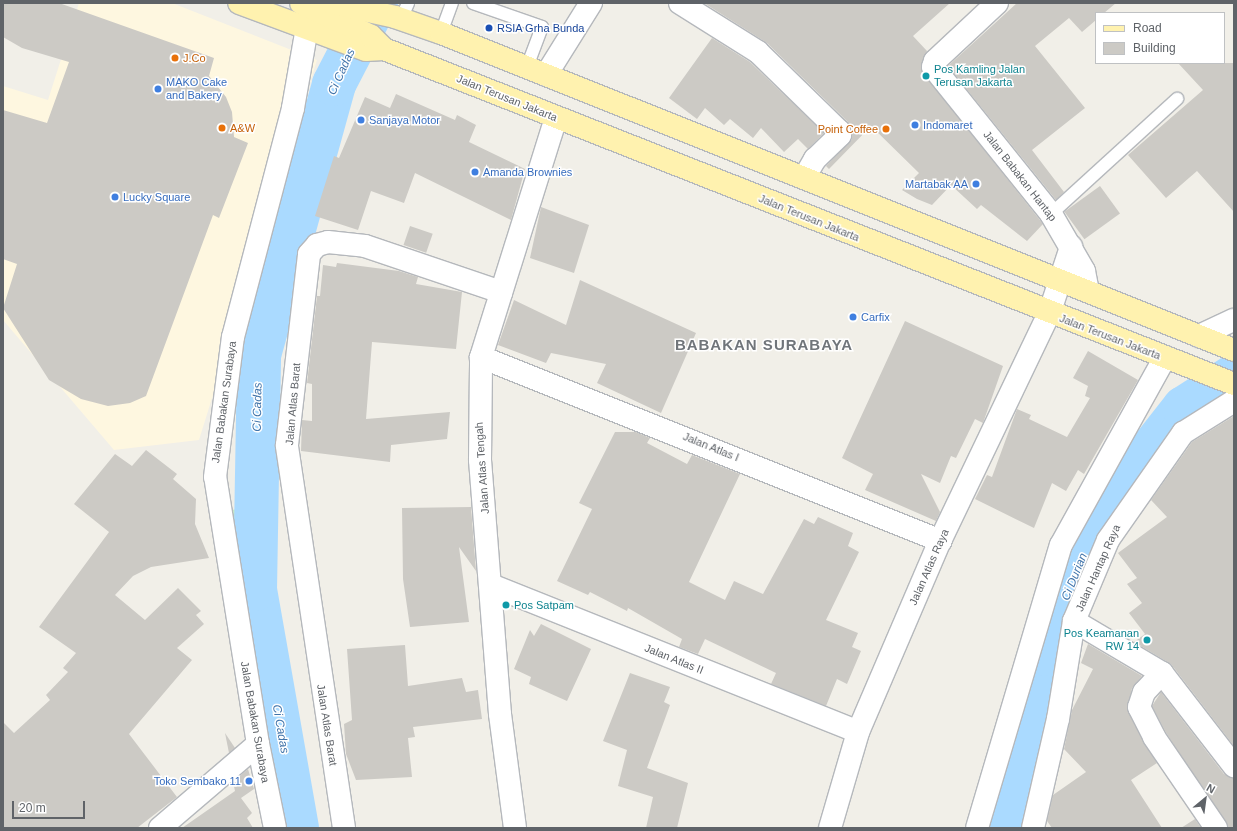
<!DOCTYPE html>
<style>
body{margin:0}
#map{position:relative;width:1237px;height:831px;overflow:hidden;background:#f1efe8;font-family:Helvetica,sans-serif}
div>[style]{position:absolute}
.commercial>*{inset:0;background:#fef7e0}
.green>*{inset:0;background:#c5e8c5}
.river>*{height:44px;margin:-22px;padding:0 22px;transform-origin:22px;border-radius:22px;background:#aadaff}
.building>*{inset:0;background:#cccac5;transform-origin:0 0}
.roads{filter:drop-shadow(1px 0 #b5b8bc) drop-shadow(-1px 0 #b5b8bc) drop-shadow(0 1px #b5b8bc) drop-shadow(0 -1px #b5b8bc)}
.lane>*{height:12px;margin:-6px;padding:0 6px;transform-origin:6px;border-radius:6px;background:#fff}
.street>*{height:22px;margin:-11px;padding:0 11px;transform-origin:11px;border-radius:11px;background:#fff}
.primary>*{height:22px;margin:-11px;padding:0 11px;transform-origin:11px;border-radius:11px;background:#fff2af}
.dots>*{width:11px;height:11px;translate:-50% -50%;box-sizing:border-box;border:2px solid #fff;border-radius:50%}
span{translate:-50% -50%;white-space:nowrap;text-align:center;line-height:1.15;-webkit-text-stroke:3px #fff;paint-order:stroke}
.transit-label{font-size:11px;color:#164399}
.left{translate:0 -50%;text-align:left}
.food-label{font-size:11px;color:#c56008}
.right{translate:-100% -50%;text-align:right}
.culture-label{font-size:11px;color:#0d838f}
.shop-label{font-size:11px;color:#366cbe}
.street-label{font-size:11px;color:#5f6368}
.water-label{font-size:12px;color:#4174aa;font-style:italic}
.district-label{font-size:15px;color:#70757a;font-weight:700;letter-spacing:1px}
.frame{position:absolute;inset:0;border:4px solid #5f6368;pointer-events:none}
.legend{position:absolute;left:1095px;top:12px;width:130px;height:52px;box-sizing:border-box;background:#fff;border:1px solid #bfc1c3;margin:0;padding:5px 7px;list-style:none;font-size:12px;color:#5f6368}
.legend li{display:flex;align-items:center;gap:8px;height:20px}
.legend b{width:20px;border:1px solid #bfc1c3}
.north{position:absolute;left:1185px;top:779px;width:40px;height:40px;-webkit-text-stroke:3px #fff;paint-order:stroke;rotate:29deg;font-size:11px;font-weight:700;line-height:16px;text-align:center;color:#5f6368}
.north::after{content:'';display:block;margin:auto;width:14px;height:18px;background:#5f6368;clip-path:polygon(50% 0,100% 100%,50% 72%,0 100%)}
.scale{position:absolute;left:12px;top:801px;width:73px;height:18px;box-sizing:border-box;border:2px solid #5f6368;border-top:0;padding-left:5px;font-size:12px;line-height:14px;white-space:nowrap;color:#5f6368;-webkit-text-stroke:3px #fff;paint-order:stroke}
</style>
<div id="map">
<div class="commercial">
<div style="clip-path:polygon(79px 3px,172px 3px,317px 60px,199px 440px,114px 450px,3px 320px,3px 86px,48px 100px)"></div>
</div>
<div class="green">
<div style="clip-path:polygon(239px 509px,264px 695px,275px 751px,266px 751px,231px 510px)"></div>
</div>
<div class="river">
<div style="left:297px;top:828px;width:243px;rotate:-100deg"></div>
<div style="left:255px;top:589px;width:234px;rotate:-89deg"></div>
<div style="left:259px;top:355px;width:281px;rotate:-74.5deg"></div>
<div style="left:334px;top:84px;width:91px;rotate:-62.6deg"></div>
<div style="left:1000px;top:828px;width:180px;rotate:-75.5deg"></div>
<div style="left:1045px;top:654px;width:149px;rotate:-68.4deg"></div>
<div style="left:1100px;top:515px;width:136px;rotate:-51.9deg"></div>
<div style="left:1184px;top:408px;width:59px;rotate:-32.6deg"></div>
</div>
<div class="building">
<div style="clip-path:polygon(3px 3px,59px 3px,214px 58px,209px 76px,226px 97px,232px 112px,234px 137px,248px 143px,219px 218px,213px 215px,146px 396px,130px 403px,108px 406px,81px 399px,49px 380px,3px 308px,17px 264px,3px 259px,3px 110px,47px 123px,69px 62px,22px 48px,3px 37px)"></div>
<div style="clip-path:polygon(704px 3px,950px 3px,913px 36px,927px 51px,921px 70px,1043px 224px,1027px 241px,981px 205px,977px 209px,951px 185px,932px 205px,917px 199px,902px 190px,919px 173px,871px 126px,829px 169px,826px 166px,852px 139px,848px 122px,767px 43px)"></div>
<div style="clip-path:polygon(1017px 3px,1116px 3px,1104px 13px,1096px 13px,1096px 20px,1082px 32px,1069px 18px,1035px 46px,1085px 108px,1032px 150px,1064px 192px,1056px 200px,948px 66px)"></div>
<div style="clip-path:polygon(712px 38px,750px 62px,824px 133px,808px 149px,798px 139px,784px 152px,761px 128px,753px 138px,730px 119px,724px 125px,705px 108px,697px 119px,669px 98px)"></div>
<div style="clip-path:polygon(1178px 63px,1234px 63px,1234px 212px,1197px 171px,1166px 198px,1128px 155px,1203px 90px)"></div>
<div style="clip-path:polygon(396px 94px,455px 120px,457px 115px,476px 125px,469px 142px,525px 169px,511px 220px,415px 173px,404px 203px,371px 191px,358px 230px,315px 216px,334px 156px,339px 158px,365px 97px,390px 108px)"></div>
<div style="left:1100px;top:186px;width:34px;height:44px;rotate:54deg"></div>
<div style="clip-path:polygon(541px 207px,589px 225px,574px 273px,530px 258px)"></div>
<div style="left:410px;top:226px;width:24px;height:20px;rotate:19deg"></div>
<div style="clip-path:polygon(337px 263px,399px 271px,418px 277px,416px 284px,462px 292px,456px 349px,372px 342px,366px 419px,450px 412px,447px 439px,391px 445px,390px 462px,301px 451px,302px 420px,312px 421px,312px 384px,307px 383px,317px 296px,320px 296px,323px 265px,336px 267px)"></div>
<div style="clip-path:polygon(580px 280px,696px 333px,661px 413px,597px 383px,606px 364px,551px 353px,546px 363px,498px 345px,514px 300px,566px 325px)"></div>
<div style="clip-path:polygon(905px 321px,1003px 366px,983px 423px,975px 419px,956px 458px,951px 456px,940px 483px,921px 474px,940px 512px,936px 521px,865px 490px,873px 474px,842px 458px)"></div>
<div style="clip-path:polygon(1088px 351px,1138px 380px,1084px 474px,1078px 470px,1066px 491px,1052px 483px,1034px 528px,975px 499px,987px 475px,992px 477px,1017px 409px,1031px 415px,1029px 419px,1067px 437px,1090px 398px,1085px 396px,1088px 386px,1073px 378px)"></div>
<div style="clip-path:polygon(1234px 416px,1234px 746px,1171px 664px,1134px 642px,1145px 634px,1129px 613px,1142px 603px,1127px 584px,1137px 578px,1118px 553px,1167px 517px,1151px 500px,1192px 442px)"></div>
<div style="clip-path:polygon(615px 432px,636px 432px,650px 438px,647px 443px,687px 464px,692px 455px,740px 474px,689px 582px,725px 600px,734px 581px,763px 594px,804px 519px,814px 524px,818px 517px,853px 533px,848px 546px,859px 552px,826px 620px,858px 633px,852px 647px,861px 651px,847px 684px,837px 679px,826px 706px,771px 684px,776px 673px,705px 639px,698px 654px,679px 647px,682px 639px,628px 608px,627px 611px,590px 592px,588px 595px,557px 581px,592px 509px,579px 503px)"></div>
<div style="clip-path:polygon(146px 450px,177px 474px,173px 479px,196px 499px,195px 524px,209px 558px,151px 567px,133px 576px,115px 595px,145px 620px,178px 588px,201px 611px,196px 615px,204px 624px,177px 648px,192px 660px,129px 734px,177px 797px,137px 828px,3px 828px,3px 722px,14px 733px,50px 700px,46px 695px,68px 672px,63px 668px,76px 653px,39px 627px,109px 532px,74px 504px,115px 454px,132px 466px)"></div>
<div style="clip-path:polygon(471px 507px,476px 571px,459px 547px,469px 622px,410px 627px,403px 579px,402px 508px)"></div>
<div style="clip-path:polygon(541px 624px,591px 649px,567px 701px,529px 684px,531px 677px,514px 669px,530px 630px,534px 636px)"></div>
<div style="clip-path:polygon(1088px 644px,1142px 676px,1132px 688px,1128px 712px,1157px 763px,1131px 780px,1162px 828px,1052px 828px,1047px 821px,1053px 795px,1086px 772px,1064px 749px,1072px 710px,1093px 669px,1081px 663px)"></div>
<div style="clip-path:polygon(405px 645px,408px 686px,462px 678px,466px 692px,478px 690px,482px 719px,413px 727px,415px 737px,408px 738px,412px 777px,356px 780px,346px 754px,344px 724px,352px 720px,347px 649px)"></div>
<div style="clip-path:polygon(630px 673px,670px 687px,664px 702px,670px 705px,647px 768px,688px 783px,677px 828px,646px 828px,653px 797px,618px 786px,627px 750px,603px 741px)"></div>
<div style="clip-path:polygon(1161px 692px,1224px 774px,1234px 778px,1234px 828px,1228px 828px,1165px 731px,1152px 706px)"></div>
<div style="clip-path:polygon(225px 733px,235px 748px,229px 753px)"></div>
<div style="clip-path:polygon(248px 769px,254px 789px,241px 798px,252px 813px,247px 818px,253px 828px,182px 828px,235px 791px,233px 782px)"></div>
<div style="clip-path:polygon(1195px 819px,1201px 828px,1181px 828px)"></div>
</div>
<div class="roads">
<div class="lane">
<div style="left:473px;top:3px;width:73px;rotate:19.2deg"></div>
<div style="left:542px;top:27px;width:43px;rotate:110.6deg"></div>
<div style="left:401px;top:19px;width:17px;rotate:-66deg"></div>
<div style="left:441px;top:33px;width:32px;rotate:-70deg"></div>
<div style="left:1051px;top:214px;width:171px;rotate:-42.4deg"></div>
</div>
<div class="street">
<div style="left:680px;top:3px;width:92px;rotate:32.1deg"></div>
<div style="left:758px;top:52px;width:113px;rotate:44.3deg"></div>
<div style="left:839px;top:131px;width:4px;rotate:76deg"></div>
<div style="left:840px;top:135px;width:35px;rotate:136deg"></div>
<div style="left:815px;top:159px;width:22px;rotate:120deg"></div>
<div style="left:997px;top:3px;width:85px;rotate:136.9deg"></div>
<div style="left:935px;top:61px;width:6px;rotate:108deg"></div>
<div style="left:933px;top:67px;width:189px;rotate:51.2deg"></div>
<div style="left:1051px;top:214px;width:66px;rotate:59.9deg"></div>
<div style="left:1084px;top:271px;width:20px;rotate:79deg"></div>
<div style="left:546px;top:75px;width:85px;rotate:-58deg"></div>
<div style="left:1199px;top:336px;width:38px;rotate:-25deg"></div>
<div style="left:481px;top:357px;width:495px;rotate:21.8deg"></div>
<div style="left:491px;top:585px;width:395px;rotate:21.8deg"></div>
<div style="left:1074px;top:621px;width:102px;rotate:30.6deg"></div>
<div style="left:1162px;top:673px;width:118px;rotate:52.3deg"></div>
<div style="left:1162px;top:673px;width:26px;rotate:133deg"></div>
<div style="left:1144px;top:692px;width:16px;rotate:108deg"></div>
<div style="left:1139px;top:707px;width:34px;rotate:63deg"></div>
<div style="left:1154px;top:737px;width:110px;rotate:55.7deg"></div>
<div style="left:160px;top:828px;width:129px;rotate:-40.6deg"></div>
<div style="left:275px;top:828px;width:86px;rotate:-101.4deg"></div>
<div style="left:258px;top:744px;width:270px;rotate:-99.1deg"></div>
<div style="left:215px;top:477px;width:141px;rotate:-82.7deg"></div>
<div style="left:233px;top:337px;width:237px;rotate:-75.3deg"></div>
<div style="left:293px;top:108px;width:81px;rotate:-80.1deg"></div>
<div style="left:344px;top:828px;width:387px;rotate:-98.5deg"></div>
<div style="left:287px;top:445px;width:192px;rotate:-83.4deg"></div>
<div style="left:309px;top:254px;width:12px;rotate:-48deg"></div>
<div style="left:317px;top:245px;width:11px;rotate:-15deg"></div>
<div style="left:328px;top:242px;width:37px;rotate:6deg"></div>
<div style="left:365px;top:246px;width:144px;rotate:18.7deg"></div>
<div style="left:515px;top:828px;width:115px;rotate:-97.5deg"></div>
<div style="left:500px;top:714px;width:255px;rotate:-94.5deg"></div>
<div style="left:480px;top:460px;width:103px;rotate:-89.4deg"></div>
<div style="left:481px;top:357px;width:250px;rotate:-72.6deg"></div>
<div style="left:830px;top:828px;width:100px;rotate:-73.7deg"></div>
<div style="left:858px;top:732px;width:208px;rotate:-66.8deg"></div>
<div style="left:940px;top:541px;width:252px;rotate:-64.4deg"></div>
<div style="left:1049px;top:314px;width:71px;rotate:-71.8deg"></div>
<div style="left:977px;top:828px;width:295px;rotate:-73.5deg"></div>
<div style="left:1061px;top:545px;width:215px;rotate:-61deg"></div>
<div style="left:1033px;top:828px;width:112px;rotate:-77.1deg"></div>
<div style="left:1058px;top:719px;width:99px;rotate:-80.7deg"></div>
<div style="left:1074px;top:621px;width:88px;rotate:-67.2deg"></div>
<div style="left:1108px;top:540px;width:131px;rotate:-55deg"></div>
<div style="left:1183px;top:433px;width:60px;rotate:-32.1deg"></div>
</div>
<div class="primary">
<div style="left:239px;top:3px;width:135px;rotate:20.3deg"></div>
<div style="left:366px;top:50px;width:18px;rotate:-3deg"></div>
<div style="left:384px;top:49px;width:914px;rotate:21.51deg"></div>
<div style="left:301px;top:3px;width:77px;rotate:25.2deg"></div>
<div style="left:371px;top:36px;width:17px;rotate:45deg"></div>
<div style="left:332px;top:3px;width:65px;rotate:12.5deg"></div>
<div style="left:395px;top:17px;width:49px;rotate:19.2deg"></div>
<div style="left:441px;top:33px;width:854px;rotate:21.79deg"></div>
</div>
</div>
<div class="dots">
<div style="left:489px;top:28px;background:#1a4fb4"></div>
<div style="left:175px;top:58px;background:#e8710a"></div>
<div style="left:926px;top:76px;background:#0f9aa8"></div>
<div style="left:158px;top:89px;background:#3f7fe0"></div>
<div style="left:361px;top:120px;background:#3f7fe0"></div>
<div style="left:915px;top:125px;background:#3f7fe0"></div>
<div style="left:222px;top:128px;background:#e8710a"></div>
<div style="left:886px;top:129px;background:#e8710a"></div>
<div style="left:475px;top:172px;background:#3f7fe0"></div>
<div style="left:976px;top:184px;background:#3f7fe0"></div>
<div style="left:115px;top:197px;background:#3f7fe0"></div>
<div style="left:853px;top:317px;background:#3f7fe0"></div>
<div style="left:506px;top:605px;background:#0f9aa8"></div>
<div style="left:1147px;top:640px;background:#0f9aa8"></div>
<div style="left:249px;top:781px;background:#3f7fe0"></div>
</div>
<div class="transit-label">
<span class="left" style="left:497px;top:28px">RSIA Grha Bunda</span>
</div>
<div class="food-label">
<span class="left" style="left:183px;top:58px">J.Co</span>
<span class="left" style="left:230px;top:128px">A&amp;W</span>
<span class="right" style="left:878px;top:129px">Point Coffee</span>
</div>
<div class="culture-label">
<span class="left" style="left:934px;top:76px">Pos Kamling Jalan<br>Terusan Jakarta</span>
<span class="left" style="left:514px;top:605px">Pos Satpam</span>
<span class="right" style="left:1139px;top:640px">Pos Keamanan<br>RW 14</span>
</div>
<div class="shop-label">
<span class="left" style="left:166px;top:89px">MAKO Cake<br>and Bakery</span>
<span class="left" style="left:369px;top:120px">Sanjaya Motor</span>
<span class="left" style="left:923px;top:125px">Indomaret</span>
<span class="left" style="left:483px;top:172px">Amanda Brownies</span>
<span class="right" style="left:968px;top:184px">Martabak AA</span>
<span class="left" style="left:123px;top:197px">Lucky Square</span>
<span class="left" style="left:861px;top:317px">Carfix</span>
<span class="right" style="left:241px;top:781px">Toko Sembako 11</span>
</div>
<div class="street-label">
<span style="left:507px;top:98px;rotate:22deg">Jalan Terusan Jakarta</span>
<span style="left:1020px;top:176px;rotate:52deg">Jalan Babakan Hantap</span>
<span style="left:809px;top:218px;rotate:22deg">Jalan Terusan Jakarta</span>
<span style="left:1110px;top:337px;rotate:21deg">Jalan Terusan Jakarta</span>
<span style="left:224px;top:402px;rotate:-82deg">Jalan Babakan Surabaya</span>
<span style="left:293px;top:404px;rotate:-85deg">Jalan Atlas Barat</span>
<span style="left:711px;top:447px;rotate:22deg">Jalan Atlas I</span>
<span style="left:482px;top:468px;rotate:-94deg">Jalan Atlas Tengah</span>
<span style="left:929px;top:567px;rotate:-66deg">Jalan Atlas Raya</span>
<span style="left:1098px;top:568px;rotate:-66deg">Jalan Hantap Raya</span>
<span style="left:674px;top:659px;rotate:22deg">Jalan Atlas II</span>
<span style="left:255px;top:722px;rotate:80deg">Jalan Babakan Surabaya</span>
<span style="left:327px;top:725px;rotate:81deg">Jalan Atlas Barat</span>
</div>
<div class="water-label">
<span style="left:342px;top:72px;rotate:-66deg">Ci Cadas</span>
<span style="left:258px;top:407px;rotate:-89deg">Ci Cadas</span>
<span style="left:1075px;top:577px;rotate:-68deg">Ci Durian</span>
<span style="left:280px;top:729px;rotate:80deg">Ci Cadas</span>
</div>
<div class="district-label">
<span style="left:764px;top:345px">BABAKAN SURABAYA</span>
</div>
<div class="frame"></div>
<ul class="legend">
<li><b style="height:5px;background:#fff2af"></b>Road</li>
<li><b style="height:11px;background:#cccac5"></b>Building</li>
</ul>
<div class="north">N</div>
<div class="scale">20 m</div>
</div>
